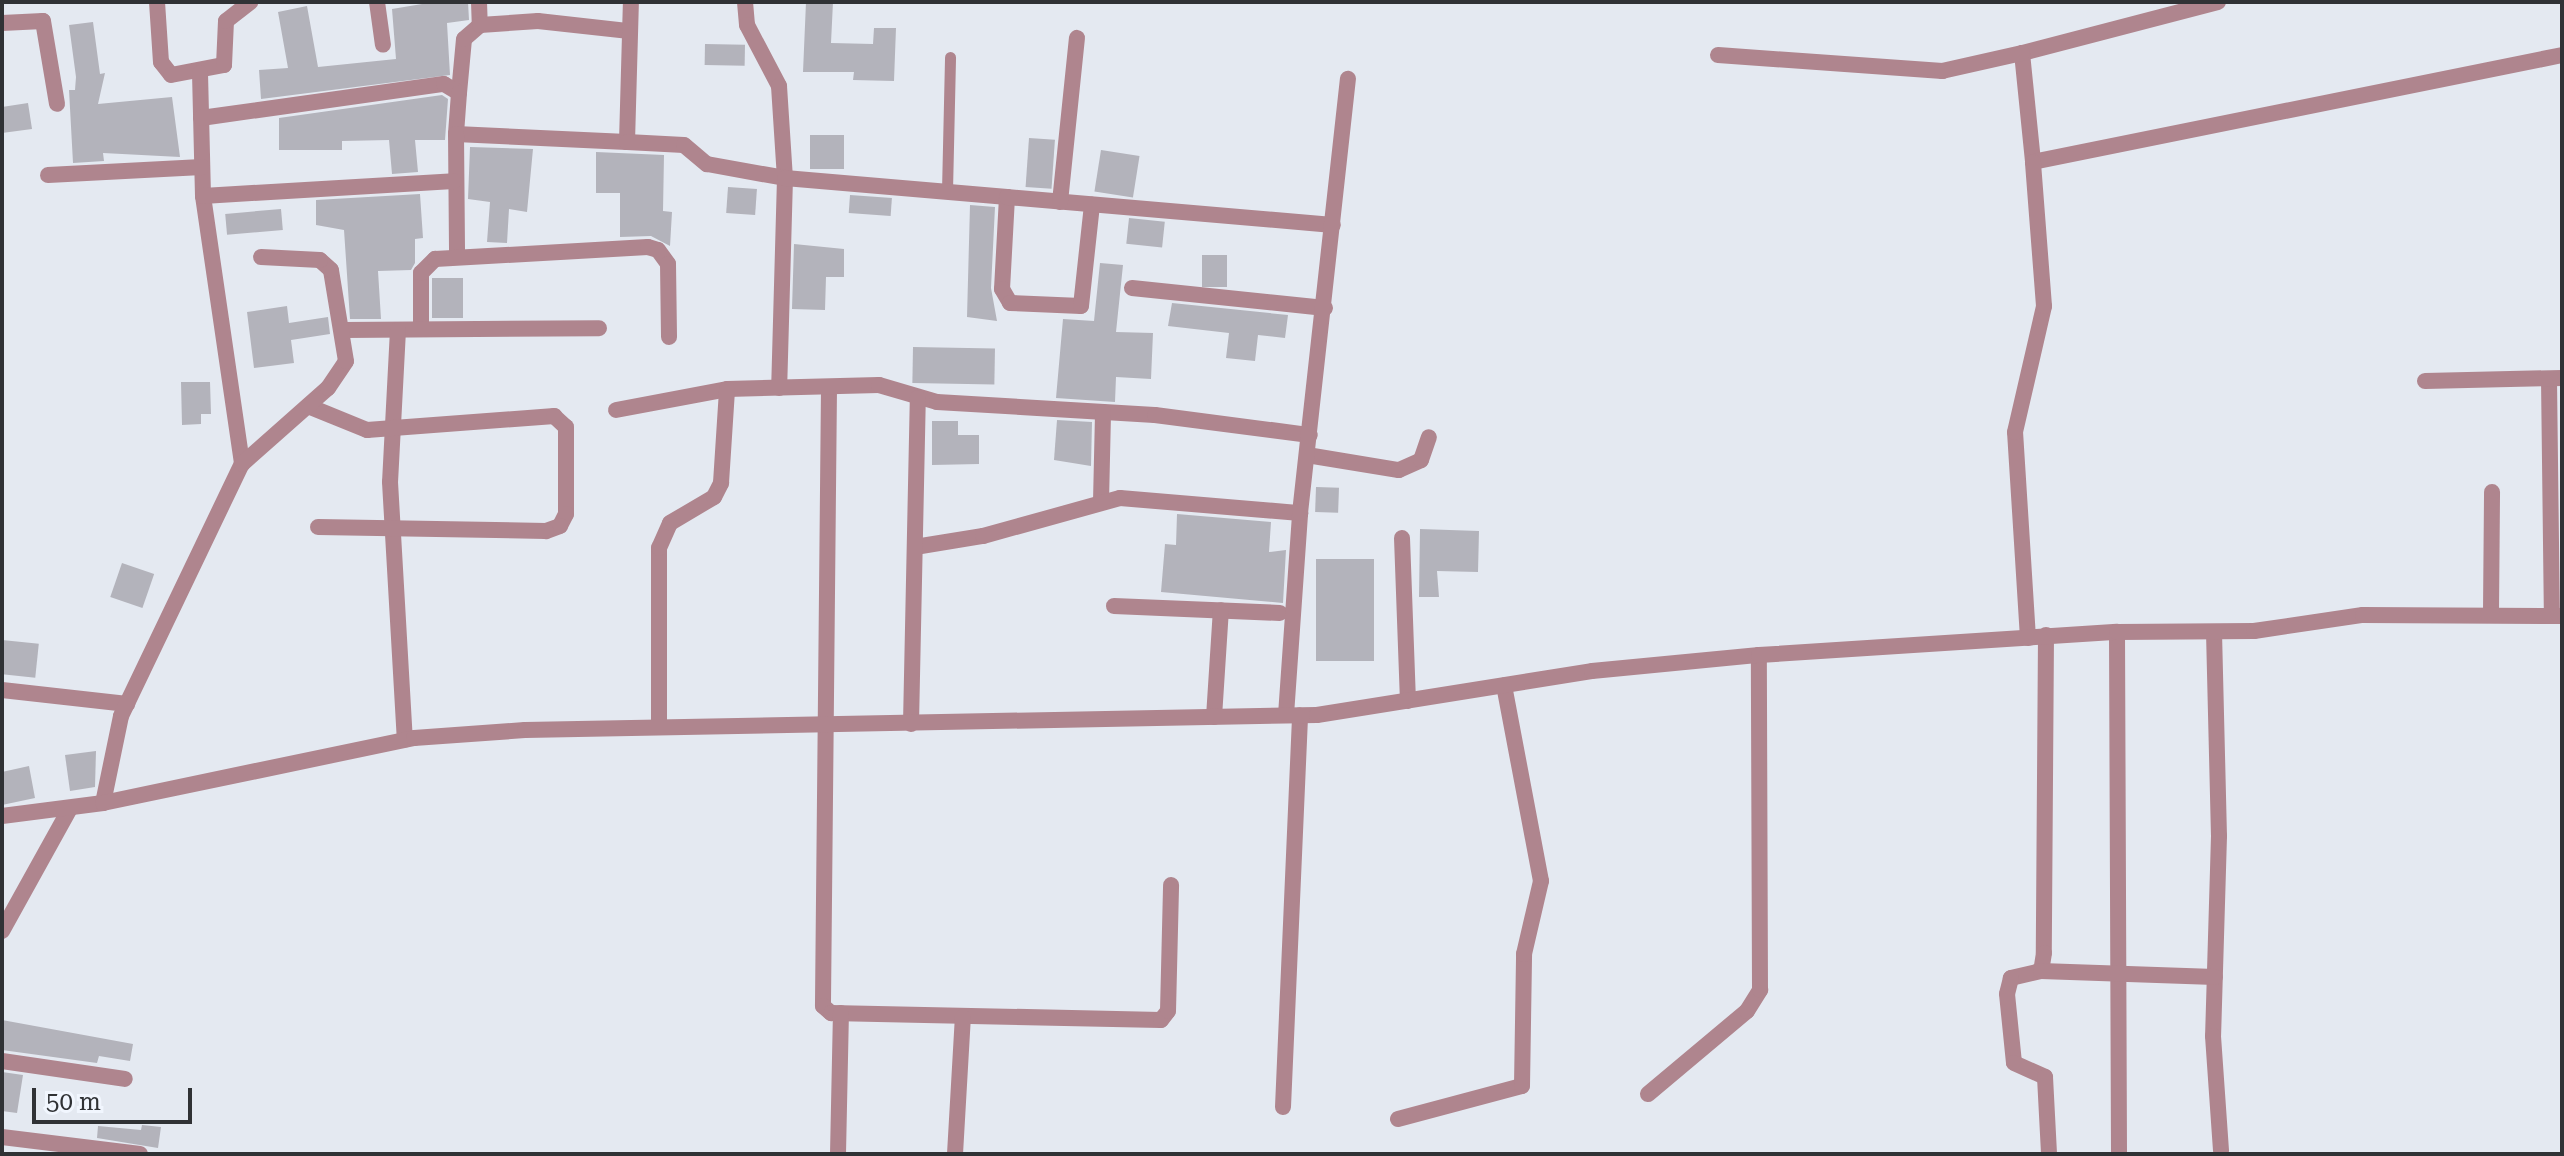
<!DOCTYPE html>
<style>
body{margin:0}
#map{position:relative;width:2564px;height:1156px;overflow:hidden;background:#e4e9f1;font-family:"Roboto Serif",serif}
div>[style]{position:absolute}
.building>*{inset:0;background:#b3b3bb;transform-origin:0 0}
.service>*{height:11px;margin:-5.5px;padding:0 5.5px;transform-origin:5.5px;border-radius:5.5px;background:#af858e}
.minor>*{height:16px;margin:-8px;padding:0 8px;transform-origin:8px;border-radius:8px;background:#af858e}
.tertiary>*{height:16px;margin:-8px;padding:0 8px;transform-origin:8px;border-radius:8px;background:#af858e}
span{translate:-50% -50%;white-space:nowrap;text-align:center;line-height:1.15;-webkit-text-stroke:6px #f1f6fe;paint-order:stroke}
.frame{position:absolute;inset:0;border:4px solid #303235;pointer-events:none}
.scale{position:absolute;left:32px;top:1088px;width:160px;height:36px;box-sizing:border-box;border:4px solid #303235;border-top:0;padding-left:10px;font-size:24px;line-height:28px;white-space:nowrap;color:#303235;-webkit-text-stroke:6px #f1f6fe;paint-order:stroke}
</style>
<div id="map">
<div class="building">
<div style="clip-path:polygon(434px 2px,468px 2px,469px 20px,447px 23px,450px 75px,261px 99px,259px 70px,288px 68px,278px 12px,307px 6px,318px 67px,396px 59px,392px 9px)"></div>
<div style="clip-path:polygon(806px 2px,833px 2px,831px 43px,873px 44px,874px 28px,896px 28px,894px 81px,853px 80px,854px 72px,803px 72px)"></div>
<div style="clip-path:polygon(93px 22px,100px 74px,105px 73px,98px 104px,172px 97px,180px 157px,103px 153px,104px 161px,73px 163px,69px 90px,75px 90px,76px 77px,69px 25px)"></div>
<div style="left:705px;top:44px;width:40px;height:21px;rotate:1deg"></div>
<div style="clip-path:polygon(442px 95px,448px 99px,445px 140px,415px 140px,418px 172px,392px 174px,389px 140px,342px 141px,342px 150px,279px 150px,279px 118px)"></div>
<div style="clip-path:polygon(28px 103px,32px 129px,2px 133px,2px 107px)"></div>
<div style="left:810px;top:135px;width:34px;height:34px"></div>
<div style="left:1029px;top:138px;width:26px;height:49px;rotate:4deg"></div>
<div style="clip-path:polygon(470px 147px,533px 149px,527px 212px,509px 209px,507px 243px,487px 242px,490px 202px,468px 199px)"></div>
<div style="left:1101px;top:150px;width:39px;height:42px;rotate:9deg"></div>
<div style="clip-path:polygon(596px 152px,664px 155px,663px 211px,672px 212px,670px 246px,651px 236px,620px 237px,620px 193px,596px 193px)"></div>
<div style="left:728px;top:187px;width:29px;height:26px;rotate:4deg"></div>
<div style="clip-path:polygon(420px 194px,423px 238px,415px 239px,415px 263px,411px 270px,378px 271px,381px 319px,350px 319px,344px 230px,316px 225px,316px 200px)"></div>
<div style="left:850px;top:195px;width:42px;height:18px;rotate:4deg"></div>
<div style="clip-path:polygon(970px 205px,995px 207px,991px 288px,997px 321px,967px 317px)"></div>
<div style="left:281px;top:209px;width:21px;height:56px;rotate:85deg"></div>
<div style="left:1129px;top:218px;width:36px;height:26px;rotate:6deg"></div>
<div style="clip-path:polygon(794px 244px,844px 249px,844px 277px,826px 277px,825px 310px,792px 309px)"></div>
<div style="left:1227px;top:255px;width:32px;height:25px;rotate:90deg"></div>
<div style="clip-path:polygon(1100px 263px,1123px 265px,1116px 332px,1153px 333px,1151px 379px,1116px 377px,1115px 402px,1056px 398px,1063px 319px,1094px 321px)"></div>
<div style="left:432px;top:278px;width:31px;height:40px"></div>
<div style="clip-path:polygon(1172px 303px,1288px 315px,1285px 338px,1258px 335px,1255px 361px,1226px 358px,1229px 333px,1168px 326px)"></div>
<div style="clip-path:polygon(287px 306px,289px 323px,328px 317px,330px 334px,291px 340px,294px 363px,254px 368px,247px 312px)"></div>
<div style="left:913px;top:347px;width:82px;height:36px;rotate:1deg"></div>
<div style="clip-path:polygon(181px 382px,210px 382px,211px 414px,201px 414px,201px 424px,182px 425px)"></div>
<div style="clip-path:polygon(1057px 420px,1092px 422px,1091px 466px,1054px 460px)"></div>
<div style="clip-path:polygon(932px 421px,958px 421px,958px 435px,979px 435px,979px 464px,932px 465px)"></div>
<div style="left:1316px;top:487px;width:23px;height:25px;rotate:2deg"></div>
<div style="clip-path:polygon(1177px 514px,1271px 522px,1269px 552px,1286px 550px,1283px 603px,1161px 592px,1165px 544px,1176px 545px)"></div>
<div style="clip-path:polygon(1420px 529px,1479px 531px,1478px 572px,1437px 571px,1439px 597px,1419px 597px)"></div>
<div style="left:1316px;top:559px;width:58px;height:102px"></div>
<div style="left:122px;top:563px;width:34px;height:36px;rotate:19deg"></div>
<div style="left:2px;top:640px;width:37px;height:34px;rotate:6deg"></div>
<div style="clip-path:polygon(96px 751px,95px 787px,70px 791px,65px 755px)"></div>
<div style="clip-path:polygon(29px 766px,35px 798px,2px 805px,2px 772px)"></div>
<div style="clip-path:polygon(2px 1020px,133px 1044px,130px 1061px,99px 1056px,97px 1063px,2px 1050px)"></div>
<div style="clip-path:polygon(2px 1072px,23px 1075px,17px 1113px,2px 1111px)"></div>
<div style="clip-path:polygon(142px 1125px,161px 1127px,158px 1148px,97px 1138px,98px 1126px,141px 1130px)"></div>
</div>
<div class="service">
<div style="left:947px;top:191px;width:134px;rotate:-88.7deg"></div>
</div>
<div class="minor">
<div style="left:157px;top:2px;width:60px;rotate:86.2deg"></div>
<div style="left:161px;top:62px;width:16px;rotate:52deg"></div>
<div style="left:171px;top:75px;width:54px;rotate:-10.7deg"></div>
<div style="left:224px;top:65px;width:44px;rotate:-87.4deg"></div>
<div style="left:226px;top:21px;width:31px;rotate:-38deg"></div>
<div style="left:377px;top:2px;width:43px;rotate:82.1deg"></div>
<div style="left:479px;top:2px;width:23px;rotate:88deg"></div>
<div style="left:745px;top:2px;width:23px;rotate:85deg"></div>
<div style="left:747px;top:25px;width:69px;rotate:62.3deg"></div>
<div style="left:779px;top:86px;width:92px;rotate:86.3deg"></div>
<div style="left:785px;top:178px;width:210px;rotate:91.6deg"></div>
<div style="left:2218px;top:2px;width:203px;rotate:165.4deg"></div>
<div style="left:2022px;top:53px;width:110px;rotate:84.2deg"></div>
<div style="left:2033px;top:162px;width:540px;rotate:-11.43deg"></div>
<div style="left:2px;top:23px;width:41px;rotate:-2.8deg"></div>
<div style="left:43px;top:21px;width:84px;rotate:80.4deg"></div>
<div style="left:1718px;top:55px;width:225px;rotate:4.1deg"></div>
<div style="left:1942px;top:71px;width:82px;rotate:-12.7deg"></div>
<div style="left:200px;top:73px;width:123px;rotate:88.6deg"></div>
<div style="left:203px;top:196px;width:271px;rotate:81.7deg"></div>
<div style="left:459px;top:93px;width:54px;rotate:-84.7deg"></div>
<div style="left:464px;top:39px;width:21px;rotate:-41deg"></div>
<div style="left:480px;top:25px;width:58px;rotate:-3.9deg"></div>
<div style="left:538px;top:21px;width:92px;rotate:6.3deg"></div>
<div style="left:201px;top:118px;width:245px;rotate:-8deg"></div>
<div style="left:444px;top:84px;width:17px;rotate:31deg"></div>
<div style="left:459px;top:93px;width:41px;rotate:94.2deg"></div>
<div style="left:456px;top:134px;width:171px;rotate:2.7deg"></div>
<div style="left:627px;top:142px;width:140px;rotate:-88.4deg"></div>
<div style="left:456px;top:134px;width:123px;rotate:89.5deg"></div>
<div style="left:627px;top:142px;width:57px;rotate:3deg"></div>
<div style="left:684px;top:145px;width:30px;rotate:40deg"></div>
<div style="left:707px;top:164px;width:79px;rotate:10.2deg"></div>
<div style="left:785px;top:178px;width:223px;rotate:4.9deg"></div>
<div style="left:1007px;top:197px;width:92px;rotate:93.1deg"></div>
<div style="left:1002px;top:289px;width:16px;rotate:60deg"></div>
<div style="left:1010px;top:303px;width:71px;rotate:2.4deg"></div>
<div style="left:1081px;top:306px;width:102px;rotate:-83.8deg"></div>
<div style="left:48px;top:175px;width:154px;rotate:-3deg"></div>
<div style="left:203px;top:196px;width:251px;rotate:-3.4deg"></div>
<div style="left:1007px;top:197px;width:327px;rotate:4.9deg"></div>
<div style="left:1060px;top:202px;width:165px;rotate:-84.1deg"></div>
<div style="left:1132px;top:288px;width:194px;rotate:5.9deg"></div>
<div style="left:421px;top:329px;width:56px;rotate:-90deg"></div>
<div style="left:421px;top:273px;width:20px;rotate:-45deg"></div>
<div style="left:435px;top:259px;width:213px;rotate:-3.2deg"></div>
<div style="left:648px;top:247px;width:10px;rotate:17deg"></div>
<div style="left:658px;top:250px;width:17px;rotate:54deg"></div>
<div style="left:668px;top:264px;width:73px;rotate:89.2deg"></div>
<div style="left:344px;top:330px;width:255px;rotate:-0.4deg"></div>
<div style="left:398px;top:330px;width:152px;rotate:93deg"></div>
<div style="left:390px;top:482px;width:258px;rotate:86.7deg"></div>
<div style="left:2549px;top:379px;width:236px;rotate:89.3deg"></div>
<div style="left:2425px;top:381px;width:137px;rotate:-1.3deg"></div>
<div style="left:829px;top:388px;width:618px;rotate:90.56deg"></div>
<div style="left:823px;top:1006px;width:11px;rotate:41deg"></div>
<div style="left:831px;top:1013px;width:330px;rotate:1.2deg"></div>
<div style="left:1161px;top:1020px;width:11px;rotate:-52deg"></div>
<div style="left:1168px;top:1011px;width:126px;rotate:-88.6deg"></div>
<div style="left:308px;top:406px;width:64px;rotate:22.1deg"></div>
<div style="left:367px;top:430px;width:188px;rotate:-4.3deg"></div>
<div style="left:554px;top:416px;width:16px;rotate:43deg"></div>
<div style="left:566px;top:427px;width:87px;rotate:90deg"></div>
<div style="left:566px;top:514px;width:13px;rotate:117deg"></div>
<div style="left:560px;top:526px;width:15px;rotate:160deg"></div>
<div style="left:546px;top:531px;width:228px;rotate:-179deg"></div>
<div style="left:616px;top:410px;width:113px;rotate:-10.7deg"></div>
<div style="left:727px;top:389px;width:152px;rotate:-1.5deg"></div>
<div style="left:879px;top:385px;width:60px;rotate:16.3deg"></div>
<div style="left:937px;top:402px;width:218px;rotate:3.4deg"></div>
<div style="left:1155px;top:415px;width:156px;rotate:7.4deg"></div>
<div style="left:1307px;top:455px;width:93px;rotate:9.3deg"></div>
<div style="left:1399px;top:470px;width:24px;rotate:-24deg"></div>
<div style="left:1421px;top:460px;width:24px;rotate:-71deg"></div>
<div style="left:1101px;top:502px;width:90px;rotate:-88.7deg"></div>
<div style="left:1402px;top:538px;width:163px;rotate:87.9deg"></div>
<div style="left:915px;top:547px;width:69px;rotate:-9.2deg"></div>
<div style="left:983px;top:536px;width:142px;rotate:-15.5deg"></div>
<div style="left:1120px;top:498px;width:181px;rotate:4.8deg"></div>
<div style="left:1114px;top:606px;width:166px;rotate:2.4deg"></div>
<div style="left:2491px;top:611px;width:119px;rotate:-89.5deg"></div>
<div style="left:2117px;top:632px;width:522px;rotate:89.78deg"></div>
<div style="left:2214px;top:632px;width:204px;rotate:88.6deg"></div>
<div style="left:2219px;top:836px;width:200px;rotate:91.7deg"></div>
<div style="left:2213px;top:1036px;width:115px;rotate:86deg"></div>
<div style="left:2046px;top:635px;width:318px;rotate:90.4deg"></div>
<div style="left:2044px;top:953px;width:18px;rotate:99deg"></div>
<div style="left:2041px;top:971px;width:31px;rotate:167deg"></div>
<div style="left:2011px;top:978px;width:16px;rotate:104deg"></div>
<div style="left:2007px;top:994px;width:69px;rotate:84.2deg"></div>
<div style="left:2014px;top:1063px;width:34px;rotate:24deg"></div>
<div style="left:2045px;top:1077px;width:77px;rotate:87deg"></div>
<div style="left:2028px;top:638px;width:206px;rotate:-93.6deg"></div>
<div style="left:2015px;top:432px;width:129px;rotate:-77deg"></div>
<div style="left:2044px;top:306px;width:144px;rotate:-94.4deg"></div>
<div style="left:2px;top:690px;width:126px;rotate:6.4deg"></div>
<div style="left:1286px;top:715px;width:202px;rotate:-86deg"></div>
<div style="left:1300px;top:513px;width:437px;rotate:-83.7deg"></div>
<div style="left:1214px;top:717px;width:107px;rotate:-86.3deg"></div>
<div style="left:911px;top:724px;width:326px;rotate:-88.8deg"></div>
<div style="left:659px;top:726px;width:178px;rotate:-90deg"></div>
<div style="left:659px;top:548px;width:27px;rotate:-66deg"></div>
<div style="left:670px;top:523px;width:51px;rotate:-30.6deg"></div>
<div style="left:714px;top:497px;width:16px;rotate:-63deg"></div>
<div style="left:721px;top:483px;width:94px;rotate:-86.3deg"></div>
<div style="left:103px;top:803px;width:89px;rotate:-78.3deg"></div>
<div style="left:121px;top:716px;width:280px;rotate:-64.4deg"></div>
<div style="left:242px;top:464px;width:115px;rotate:-41.5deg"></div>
<div style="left:328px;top:388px;width:32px;rotate:-56deg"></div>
<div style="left:346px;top:361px;width:92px;rotate:-99.4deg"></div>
<div style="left:331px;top:270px;width:15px;rotate:-138deg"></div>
<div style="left:320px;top:260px;width:59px;rotate:-177.1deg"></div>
<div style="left:2px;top:931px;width:138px;rotate:-61deg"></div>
<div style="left:2041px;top:971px;width:174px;rotate:2deg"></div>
<div style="left:2px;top:1061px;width:124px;rotate:8.3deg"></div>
<div style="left:1648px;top:1094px;width:129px;rotate:-40deg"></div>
<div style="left:1747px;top:1011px;width:25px;rotate:-58deg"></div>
<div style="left:1760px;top:990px;width:335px;rotate:-90.2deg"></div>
<div style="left:1283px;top:1107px;width:392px;rotate:-87.5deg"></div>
<div style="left:1398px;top:1119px;width:128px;rotate:-14.9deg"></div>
<div style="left:1522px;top:1086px;width:132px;rotate:-89.1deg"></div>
<div style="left:1524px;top:954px;width:75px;rotate:-76.9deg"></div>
<div style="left:1541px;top:881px;width:199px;rotate:-100.7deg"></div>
<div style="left:2px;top:1137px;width:139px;rotate:7deg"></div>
<div style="left:838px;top:1154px;width:141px;rotate:-88.8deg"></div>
<div style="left:955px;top:1154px;width:137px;rotate:-86.7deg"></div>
</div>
<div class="tertiary">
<div style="left:2px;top:816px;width:102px;rotate:-7.3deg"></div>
<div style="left:103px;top:803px;width:318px;rotate:-11.8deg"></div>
<div style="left:414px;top:738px;width:111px;rotate:-4.1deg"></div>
<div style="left:525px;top:730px;width:792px;rotate:-1.09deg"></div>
<div style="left:1317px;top:715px;width:278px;rotate:-9.1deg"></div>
<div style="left:1592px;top:671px;width:168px;rotate:-5.5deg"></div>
<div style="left:1759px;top:655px;width:359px;rotate:-3.7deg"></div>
<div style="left:2117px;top:632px;width:137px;rotate:-0.4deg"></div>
<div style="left:2254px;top:631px;width:110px;rotate:-8.4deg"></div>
<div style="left:2363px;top:615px;width:199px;rotate:0.3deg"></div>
</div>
<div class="frame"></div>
<div class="scale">50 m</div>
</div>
